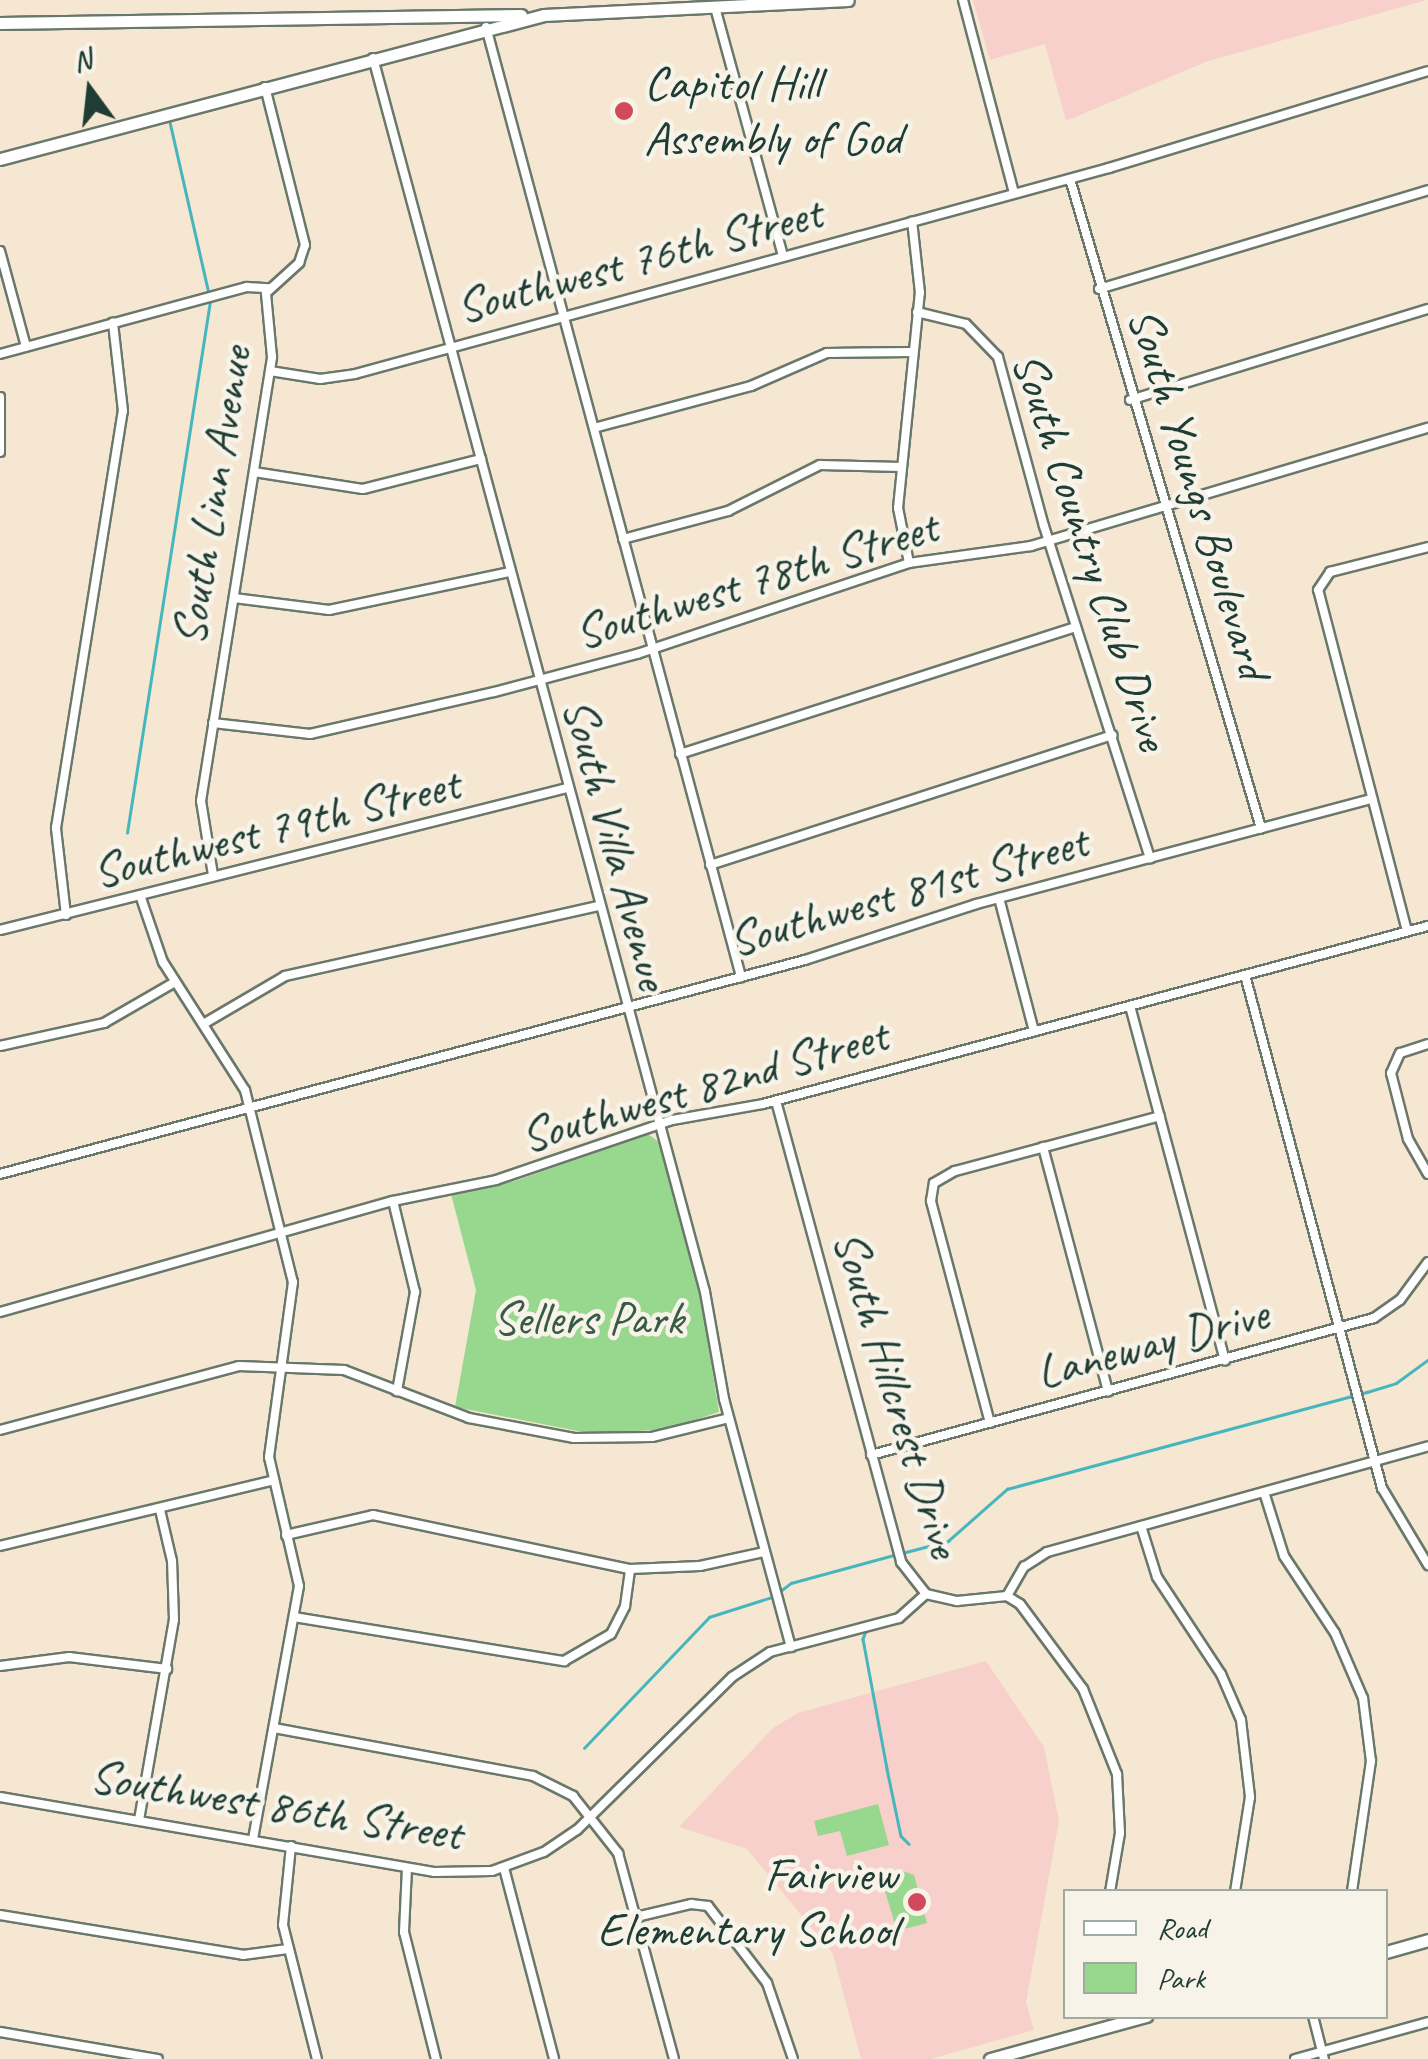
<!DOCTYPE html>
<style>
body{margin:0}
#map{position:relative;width:1428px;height:2059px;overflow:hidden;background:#f5e7d2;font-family:Caveat,sans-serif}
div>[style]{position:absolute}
.built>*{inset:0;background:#f7d0cb}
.green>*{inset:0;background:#98d88e}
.stream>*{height:2.5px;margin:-1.25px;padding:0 1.25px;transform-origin:1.25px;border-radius:1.25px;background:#46b6be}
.roads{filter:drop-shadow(2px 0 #6a786b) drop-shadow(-2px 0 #6a786b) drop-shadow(0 2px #6a786b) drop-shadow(0 -2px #6a786b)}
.street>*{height:8px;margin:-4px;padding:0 4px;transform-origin:4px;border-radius:4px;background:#fff}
.secondary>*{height:11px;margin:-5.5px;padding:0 5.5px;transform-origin:5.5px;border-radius:5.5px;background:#fff}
.dots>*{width:28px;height:28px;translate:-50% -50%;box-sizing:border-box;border:5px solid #f7f3e8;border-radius:50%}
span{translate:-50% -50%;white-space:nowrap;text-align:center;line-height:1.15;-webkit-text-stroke:9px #f7f3e8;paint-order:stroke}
.poi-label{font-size:48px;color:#1f3d34}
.left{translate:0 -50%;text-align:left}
.right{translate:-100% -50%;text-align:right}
.street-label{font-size:48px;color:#1f3d34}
.park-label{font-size:48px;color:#375c46}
.legend{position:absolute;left:1063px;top:1889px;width:325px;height:130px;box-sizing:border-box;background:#f7f3e8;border:2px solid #a1aaa0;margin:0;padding:12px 18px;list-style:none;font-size:30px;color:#1f3d34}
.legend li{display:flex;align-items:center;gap:20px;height:50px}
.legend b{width:50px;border:2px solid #a1aaa0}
.north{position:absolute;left:40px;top:40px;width:100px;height:100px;-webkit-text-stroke:8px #f7f3e8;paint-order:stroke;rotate:345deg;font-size:28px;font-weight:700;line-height:40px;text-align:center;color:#1f3d34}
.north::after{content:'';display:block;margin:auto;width:35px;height:45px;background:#1f3d34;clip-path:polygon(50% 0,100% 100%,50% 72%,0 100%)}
</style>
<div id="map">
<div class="built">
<div style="clip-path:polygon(973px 0,1427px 0,1208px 61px,1066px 121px,1045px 44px,990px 60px)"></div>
<div style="clip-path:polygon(986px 1661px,1044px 1747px,1059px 1821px,1026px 2002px,1034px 2030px,930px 2059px,861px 2059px,833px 1954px,747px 1849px,679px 1827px,773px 1728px,798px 1713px)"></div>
</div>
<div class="green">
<div style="clip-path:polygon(648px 1134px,659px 1142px,701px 1299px,719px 1412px,667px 1429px,593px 1434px,455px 1407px,476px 1290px,451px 1194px,515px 1181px)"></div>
<div style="clip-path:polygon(878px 1804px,889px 1845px,847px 1856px,840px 1831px,818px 1836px,814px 1821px)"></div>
<div style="clip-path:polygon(903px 1871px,914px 1875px,927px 1923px,897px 1931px,881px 1878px)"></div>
</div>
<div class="stream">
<div style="left:170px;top:122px;width:175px;rotate:77.2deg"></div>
<div style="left:127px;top:833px;width:538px;rotate:-81.13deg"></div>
<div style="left:902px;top:1553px;width:48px;rotate:-14.6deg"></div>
<div style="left:948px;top:1541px;width:79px;rotate:-41.4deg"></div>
<div style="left:1007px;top:1489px;width:373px;rotate:-15.1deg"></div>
<div style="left:1367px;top:1392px;width:30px;rotate:-17deg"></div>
<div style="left:1396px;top:1383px;width:39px;rotate:-36deg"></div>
<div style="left:779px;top:1592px;width:15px;rotate:-37deg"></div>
<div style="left:791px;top:1583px;width:107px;rotate:-15.2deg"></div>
<div style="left:867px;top:1629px;width:11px;rotate:112deg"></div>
<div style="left:863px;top:1639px;width:132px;rotate:79.5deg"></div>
<div style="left:887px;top:1769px;width:68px;rotate:78.2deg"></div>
<div style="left:901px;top:1836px;width:11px;rotate:45deg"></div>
<div style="left:584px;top:1748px;width:181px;rotate:-46.3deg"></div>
<div style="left:709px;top:1617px;width:66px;rotate:-17.6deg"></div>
</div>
<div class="roads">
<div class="street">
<div style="left:963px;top:0;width:200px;rotate:75.2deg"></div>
<div style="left:716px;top:11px;width:254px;rotate:74.7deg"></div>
<div style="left:486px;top:27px;width:984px;rotate:74.97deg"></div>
<div style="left:373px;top:58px;width:1278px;rotate:74.94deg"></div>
<div style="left:705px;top:1292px;width:109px;rotate:79.9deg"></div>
<div style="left:724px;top:1399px;width:257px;rotate:74.9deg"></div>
<div style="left:1070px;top:179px;width:677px;rotate:73.6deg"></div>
<div style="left:0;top:251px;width:99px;rotate:74.8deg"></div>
<div style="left:1099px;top:289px;width:344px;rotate:-16.7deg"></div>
<div style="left:917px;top:312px;width:50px;rotate:13.8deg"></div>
<div style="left:966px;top:324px;width:46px;rotate:45.9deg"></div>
<div style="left:998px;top:357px;width:175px;rotate:74.8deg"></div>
<div style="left:1044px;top:526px;width:349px;rotate:72.3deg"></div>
<div style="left:0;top:354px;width:256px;rotate:-15.2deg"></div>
<div style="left:247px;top:287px;width:22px;rotate:3deg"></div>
<div style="left:270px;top:371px;width:51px;rotate:9.1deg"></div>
<div style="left:320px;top:379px;width:35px;rotate:-8deg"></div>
<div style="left:355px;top:374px;width:782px;rotate:-15.28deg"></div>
<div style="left:1109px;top:168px;width:333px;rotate:-16.9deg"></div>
<div style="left:0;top:397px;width:55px;rotate:90deg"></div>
<div style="left:1130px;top:400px;width:312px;rotate:-17deg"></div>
<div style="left:594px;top:428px;width:163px;rotate:-15deg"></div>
<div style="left:751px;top:386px;width:83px;rotate:-23.5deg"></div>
<div style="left:827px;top:353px;width:86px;rotate:-0.7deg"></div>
<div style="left:254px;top:472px;width:110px;rotate:8.9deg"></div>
<div style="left:363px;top:489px;width:122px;rotate:-14.3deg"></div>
<div style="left:623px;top:539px;width:109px;rotate:-14.9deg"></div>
<div style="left:728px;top:511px;width:103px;rotate:-26.6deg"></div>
<div style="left:820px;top:465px;width:81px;rotate:1.4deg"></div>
<div style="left:909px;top:563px;width:56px;rotate:-101.3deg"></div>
<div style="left:898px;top:508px;width:216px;rotate:-84.2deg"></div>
<div style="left:920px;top:293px;width:72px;rotate:-96.3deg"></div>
<div style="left:234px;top:598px;width:96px;rotate:7.2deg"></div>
<div style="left:329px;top:610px;width:184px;rotate:-11.9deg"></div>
<div style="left:213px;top:723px;width:98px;rotate:6.5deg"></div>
<div style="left:310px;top:734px;width:189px;rotate:-12.9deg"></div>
<div style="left:494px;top:692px;width:148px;rotate:-14.9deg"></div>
<div style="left:637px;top:654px;width:287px;rotate:-18.5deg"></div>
<div style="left:909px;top:563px;width:123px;rotate:-7.9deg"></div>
<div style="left:1031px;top:546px;width:414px;rotate:-16.6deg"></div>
<div style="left:680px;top:754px;width:416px;rotate:-17.8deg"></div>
<div style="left:710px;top:865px;width:423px;rotate:-17.9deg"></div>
<div style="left:213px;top:875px;width:75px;rotate:-99.2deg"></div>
<div style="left:201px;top:801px;width:450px;rotate:-80.9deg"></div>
<div style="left:272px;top:357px;width:64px;rotate:-95.4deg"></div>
<div style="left:266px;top:293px;width:45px;rotate:-42.3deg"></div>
<div style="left:299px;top:263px;width:19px;rotate:-72deg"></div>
<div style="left:305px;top:245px;width:163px;rotate:-104.2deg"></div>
<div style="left:140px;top:895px;width:71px;rotate:71.1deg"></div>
<div style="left:163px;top:962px;width:152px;rotate:57.4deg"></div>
<div style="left:245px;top:1090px;width:198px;rotate:76deg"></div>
<div style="left:293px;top:1282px;width:177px;rotate:97.8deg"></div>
<div style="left:269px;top:1457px;width:132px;rotate:76.9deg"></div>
<div style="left:299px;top:1586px;width:257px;rotate:100.3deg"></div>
<div style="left:999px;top:898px;width:138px;rotate:75.3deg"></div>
<div style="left:66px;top:915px;width:88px;rotate:-96.6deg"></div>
<div style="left:56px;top:828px;width:422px;rotate:-80.9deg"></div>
<div style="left:123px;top:411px;width:89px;rotate:-96.5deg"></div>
<div style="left:0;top:930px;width:585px;rotate:-14.06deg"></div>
<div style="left:1407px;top:931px;width:352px;rotate:-104.6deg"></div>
<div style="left:1318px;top:590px;width:22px;rotate:-56deg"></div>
<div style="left:1330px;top:572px;width:101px;rotate:-14.3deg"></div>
<div style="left:1245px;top:975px;width:531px;rotate:75.05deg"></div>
<div style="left:1382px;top:1488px;width:90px;rotate:59.1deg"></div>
<div style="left:1130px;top:1006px;width:367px;rotate:75deg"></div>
<div style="left:205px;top:1023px;width:93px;rotate:-30.4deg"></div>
<div style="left:285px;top:976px;width:322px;rotate:-12.6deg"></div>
<div style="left:1428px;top:1044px;width:29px;rotate:162deg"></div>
<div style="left:1400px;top:1053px;width:22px;rotate:114deg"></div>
<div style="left:1391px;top:1073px;width:68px;rotate:75.6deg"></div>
<div style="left:1408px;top:1139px;width:40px;rotate:60.3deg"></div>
<div style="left:0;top:1046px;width:107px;rotate:-12.5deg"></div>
<div style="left:104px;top:1023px;width:82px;rotate:-30deg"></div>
<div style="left:776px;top:1101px;width:478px;rotate:74.8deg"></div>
<div style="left:901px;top:1562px;width:41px;rotate:52deg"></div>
<div style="left:926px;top:1594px;width:32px;rotate:13deg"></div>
<div style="left:957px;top:1601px;width:50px;rotate:-5.7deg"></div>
<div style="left:1007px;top:1596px;width:15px;rotate:32deg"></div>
<div style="left:1020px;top:1604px;width:106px;rotate:53.5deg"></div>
<div style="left:1083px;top:1689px;width:92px;rotate:68.2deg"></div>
<div style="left:1117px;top:1774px;width:59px;rotate:87.1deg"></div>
<div style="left:1120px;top:1833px;width:60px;rotate:99.6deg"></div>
<div style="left:1043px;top:1147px;width:253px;rotate:75.1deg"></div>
<div style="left:0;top:1174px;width:833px;rotate:-14.89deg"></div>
<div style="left:805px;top:960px;width:180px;rotate:-18.1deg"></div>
<div style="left:976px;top:904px;width:410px;rotate:-14.9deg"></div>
<div style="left:393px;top:1201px;width:94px;rotate:76.4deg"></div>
<div style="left:415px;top:1292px;width:101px;rotate:100.3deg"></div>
<div style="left:0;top:1312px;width:408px;rotate:-15.8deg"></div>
<div style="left:393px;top:1201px;width:105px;rotate:-11.5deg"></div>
<div style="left:496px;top:1180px;width:186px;rotate:-18.8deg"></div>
<div style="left:672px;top:1120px;width:92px;rotate:-10deg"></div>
<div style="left:763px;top:1104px;width:688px;rotate:-14.99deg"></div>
<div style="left:990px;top:1423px;width:230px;rotate:-104.9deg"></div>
<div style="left:931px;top:1201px;width:18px;rotate:-81deg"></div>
<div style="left:934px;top:1183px;width:24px;rotate:-30deg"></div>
<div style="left:955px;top:1171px;width:212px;rotate:-15deg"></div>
<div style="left:0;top:1430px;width:247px;rotate:-15deg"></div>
<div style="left:239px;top:1366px;width:105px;rotate:2.2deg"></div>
<div style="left:344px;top:1370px;width:134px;rotate:21deg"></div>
<div style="left:469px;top:1418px;width:107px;rotate:10.8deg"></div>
<div style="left:574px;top:1438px;width:78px;rotate:-0.7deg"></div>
<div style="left:652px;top:1437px;width:79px;rotate:-13.9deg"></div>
<div style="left:871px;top:1455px;width:521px;rotate:-15.24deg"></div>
<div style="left:1374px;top:1318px;width:32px;rotate:-35deg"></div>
<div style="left:1400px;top:1300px;width:47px;rotate:-53.6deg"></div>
<div style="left:1264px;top:1492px;width:67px;rotate:72.6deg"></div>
<div style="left:1284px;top:1556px;width:92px;rotate:56.5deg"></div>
<div style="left:1335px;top:1633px;width:71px;rotate:66.7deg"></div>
<div style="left:1363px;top:1698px;width:64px;rotate:82.8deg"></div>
<div style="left:1371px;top:1761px;width:132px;rotate:98.3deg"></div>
<div style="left:1141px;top:1526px;width:53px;rotate:72.6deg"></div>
<div style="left:1157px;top:1577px;width:116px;rotate:56.6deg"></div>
<div style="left:1221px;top:1674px;width:50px;rotate:66.5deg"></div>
<div style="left:1241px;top:1720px;width:78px;rotate:83.3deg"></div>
<div style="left:1250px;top:1797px;width:96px;rotate:99deg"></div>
<div style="left:286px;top:1535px;width:89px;rotate:-12.9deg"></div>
<div style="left:373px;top:1515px;width:263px;rotate:11.9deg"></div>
<div style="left:630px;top:1569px;width:70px;rotate:-2.5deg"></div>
<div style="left:700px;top:1566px;width:66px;rotate:-12.3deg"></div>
<div style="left:0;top:1546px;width:278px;rotate:-13.5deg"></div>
<div style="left:1007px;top:1596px;width:34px;rotate:-60deg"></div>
<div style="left:1024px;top:1567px;width:27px;rotate:-33deg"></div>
<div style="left:1047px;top:1552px;width:395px;rotate:-15.5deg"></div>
<div style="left:294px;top:1617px;width:274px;rotate:9.3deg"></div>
<div style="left:564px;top:1661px;width:54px;rotate:-29.9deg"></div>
<div style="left:611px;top:1634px;width:31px;rotate:-63deg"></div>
<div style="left:625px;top:1606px;width:37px;rotate:-82deg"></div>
<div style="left:0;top:1666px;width:70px;rotate:-7.4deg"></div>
<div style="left:69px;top:1657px;width:99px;rotate:7deg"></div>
<div style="left:274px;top:1728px;width:263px;rotate:10.5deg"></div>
<div style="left:533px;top:1776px;width:45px;rotate:26.6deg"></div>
<div style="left:573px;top:1796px;width:73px;rotate:51.7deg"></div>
<div style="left:618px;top:1853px;width:213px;rotate:74.8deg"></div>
<div style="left:0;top:1797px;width:440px;rotate:9.8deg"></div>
<div style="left:434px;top:1872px;width:58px;rotate:-1deg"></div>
<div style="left:492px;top:1871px;width:55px;rotate:-20.1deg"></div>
<div style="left:544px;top:1852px;width:40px;rotate:-34deg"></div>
<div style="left:577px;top:1830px;width:218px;rotate:-44.6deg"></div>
<div style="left:732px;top:1677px;width:45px;rotate:-33.3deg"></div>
<div style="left:770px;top:1652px;width:133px;rotate:-14.8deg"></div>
<div style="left:899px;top:1618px;width:36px;rotate:-42deg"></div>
<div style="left:139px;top:1820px;width:203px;rotate:-80.1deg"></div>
<div style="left:174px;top:1620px;width:59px;rotate:-91.9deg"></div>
<div style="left:172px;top:1561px;width:52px;rotate:-103.2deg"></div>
<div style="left:291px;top:1846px;width:79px;rotate:95.8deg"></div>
<div style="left:283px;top:1925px;width:138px;rotate:75.8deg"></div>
<div style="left:407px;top:1868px;width:64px;rotate:92.7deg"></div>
<div style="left:404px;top:1932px;width:131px;rotate:75.9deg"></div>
<div style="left:504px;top:1868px;width:197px;rotate:75.3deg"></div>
<div style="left:0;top:1915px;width:246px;rotate:9.3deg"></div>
<div style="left:243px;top:1955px;width:45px;rotate:-7.6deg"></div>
<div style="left:636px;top:1917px;width:57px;rotate:-13.3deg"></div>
<div style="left:691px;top:1904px;width:17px;rotate:7deg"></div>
<div style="left:708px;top:1906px;width:97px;rotate:52.5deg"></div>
<div style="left:767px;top:1983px;width:80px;rotate:71.1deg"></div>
<div style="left:1313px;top:2016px;width:44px;rotate:75.7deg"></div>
<div style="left:0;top:2032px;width:160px;rotate:9.7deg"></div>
<div style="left:1295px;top:2059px;width:138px;rotate:-15.5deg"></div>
</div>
<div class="secondary">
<div style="left:0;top:23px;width:521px;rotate:-0.88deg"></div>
<div style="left:0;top:159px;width:563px;rotate:-14.83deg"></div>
<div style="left:544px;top:15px;width:304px;rotate:-2.8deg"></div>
<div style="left:1386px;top:1952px;width:44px;rotate:-15.9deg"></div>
<div style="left:990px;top:2059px;width:162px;rotate:-15.4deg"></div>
</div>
</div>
<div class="dots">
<div style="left:624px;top:111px;background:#d1495b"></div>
<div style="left:917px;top:1902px;background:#d1495b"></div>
</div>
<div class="poi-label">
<span class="left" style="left:644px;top:111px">Capitol Hill<br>Assembly of God</span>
<span class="right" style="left:897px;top:1902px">Fairview<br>Elementary School</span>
</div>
<div class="street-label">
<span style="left:639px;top:260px;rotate:-15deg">Southwest 76th Street</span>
<span style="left:1199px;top:493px;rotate:73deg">South Youngs Boulevard</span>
<span style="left:212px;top:496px;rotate:-81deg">South Linn Avenue</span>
<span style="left:1091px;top:551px;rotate:72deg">South Country Club Drive</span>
<span style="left:756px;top:580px;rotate:-17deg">Southwest 78th Street</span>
<span style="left:276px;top:828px;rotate:-14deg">Southwest 79th Street</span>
<span style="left:616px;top:844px;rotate:75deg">South Villa Avenue</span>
<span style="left:908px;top:891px;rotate:-16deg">Southwest 81st Street</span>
<span style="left:704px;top:1086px;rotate:-16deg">Southwest 82nd Street</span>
<span style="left:1152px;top:1343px;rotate:-15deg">Laneway Drive</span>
<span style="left:897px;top:1394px;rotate:73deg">South Hillcrest Drive</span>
<span style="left:276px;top:1805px;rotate:9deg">Southwest 86th Street</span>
</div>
<div class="park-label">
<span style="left:588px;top:1319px">Sellers Park</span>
</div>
<ul class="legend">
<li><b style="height:12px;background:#fff"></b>Road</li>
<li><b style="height:28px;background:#98d88e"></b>Park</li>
</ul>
<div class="north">N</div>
</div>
